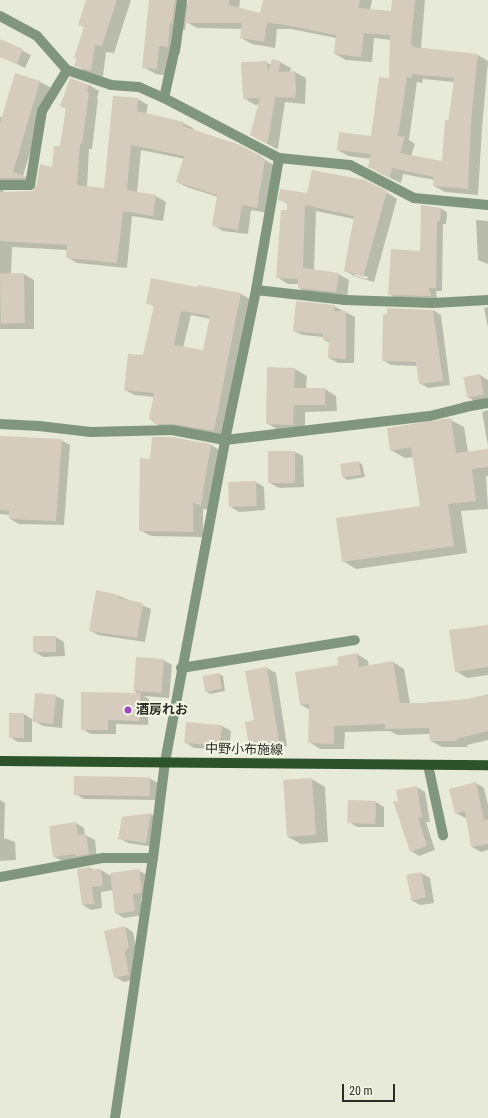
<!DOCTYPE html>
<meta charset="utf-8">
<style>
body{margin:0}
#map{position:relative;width:488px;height:1118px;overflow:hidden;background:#e8ead9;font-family:"Roboto Condensed","Noto Sans JP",sans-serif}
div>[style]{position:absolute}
.shadow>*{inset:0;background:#0003}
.building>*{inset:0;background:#d5ccbd;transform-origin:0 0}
.minor>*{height:10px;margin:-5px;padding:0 5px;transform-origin:5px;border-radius:5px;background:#81967f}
.major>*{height:10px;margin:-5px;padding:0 5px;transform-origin:5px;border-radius:5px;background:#2c532a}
.dots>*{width:11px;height:11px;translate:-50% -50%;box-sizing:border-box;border:2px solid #f5f7e6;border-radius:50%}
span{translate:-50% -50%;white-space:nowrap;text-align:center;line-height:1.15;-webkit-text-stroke:4px #f5f7e6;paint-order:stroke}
.poi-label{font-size:13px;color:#2b2c25;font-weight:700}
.left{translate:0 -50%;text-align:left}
.street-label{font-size:13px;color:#2b2c25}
.scale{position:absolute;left:342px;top:1084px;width:53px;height:18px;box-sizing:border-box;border:2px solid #2b2c25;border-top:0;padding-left:5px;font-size:12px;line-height:14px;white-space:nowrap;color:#2b2c25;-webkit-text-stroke:3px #f5f7e6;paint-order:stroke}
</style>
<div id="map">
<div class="shadow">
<div style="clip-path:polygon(87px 0,131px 0,114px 53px,106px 52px,103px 77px,87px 72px,75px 65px,78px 59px,75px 57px,85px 28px,79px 24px)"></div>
<div style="clip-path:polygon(evenodd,150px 0,181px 0,188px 4px,189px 0,240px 0,239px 9px,261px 14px,264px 0,372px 0,370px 10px,392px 12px,393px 0,425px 0,421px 49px,478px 55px,488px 61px,482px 128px,478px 195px,445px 192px,434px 186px,435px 180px,403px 174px,401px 183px,380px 173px,371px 159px,348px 156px,338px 150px,372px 137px,390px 80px,391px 40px,374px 38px,372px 62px,346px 60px,335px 54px,336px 38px,291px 29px,277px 29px,275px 48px,252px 44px,241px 38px,242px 29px,197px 28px,186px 22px,185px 30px,182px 30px,180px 54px,172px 53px,169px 76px,156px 74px,143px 67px,150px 0,423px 79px,454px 82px,443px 162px,411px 156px,415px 144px,409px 140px,417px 82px,422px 83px,423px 79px)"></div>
<div style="clip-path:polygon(2px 41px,31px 55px,25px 68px,0 56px,0 46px)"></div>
<div style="clip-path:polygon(272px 60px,280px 62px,291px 68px,290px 72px,295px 72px,306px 78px,305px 104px,285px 102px,278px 148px,277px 149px,262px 141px,260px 104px,255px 105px,244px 98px,266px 62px,271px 65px)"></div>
<div style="clip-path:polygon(16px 74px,40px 82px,50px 87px,23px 176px,34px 182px,7px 184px,3px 192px,33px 192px,53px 168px,61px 147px,70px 79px,89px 85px,99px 91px,97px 98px,98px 99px,92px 149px,89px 149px,87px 187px,105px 189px,138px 99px,148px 105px,146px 114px,183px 123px,193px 128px,193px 130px,262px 158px,272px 164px,274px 167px,267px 213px,251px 210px,248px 234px,223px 231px,213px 225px,218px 197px,187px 187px,177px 182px,185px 159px,141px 150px,137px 193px,156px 196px,166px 202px,163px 221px,132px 216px,127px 268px,77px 263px,67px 257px,67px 250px,12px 247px,11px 275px,24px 274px,34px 280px,34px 329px,0 329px,0 117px,3px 117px)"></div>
<div style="clip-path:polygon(evenodd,386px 192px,397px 199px,374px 282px,356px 277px,345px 271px,354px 219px,316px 211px,314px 271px,338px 274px,349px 280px,347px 298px,310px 294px,299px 288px,299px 284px,288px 284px,277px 277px,288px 211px,288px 204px,279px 199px,308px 194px,386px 192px,355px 273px,368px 277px,367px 279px,355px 276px,355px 273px)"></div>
<div style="clip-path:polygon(440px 208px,447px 212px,446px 224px,443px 224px,442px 291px,436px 291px,437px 300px,395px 298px,389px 294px,421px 252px)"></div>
<div style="clip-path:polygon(476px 220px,488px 221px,488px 220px,488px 264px,478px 260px)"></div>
<div style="clip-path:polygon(evenodd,198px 289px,241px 294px,250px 299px,223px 436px,164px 429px,150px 419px,154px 397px,135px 395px,125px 390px,144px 356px,155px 307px,148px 303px,198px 289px,191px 315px,211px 319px,204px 352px,183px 348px,191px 315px)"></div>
<div style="clip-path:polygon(334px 306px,355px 317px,354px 363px,338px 363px,329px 358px,330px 343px,324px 340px,324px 337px,303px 335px,294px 331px)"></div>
<div style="clip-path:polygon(488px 307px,488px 328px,484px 308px)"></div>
<div style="clip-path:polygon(433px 310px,441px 315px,450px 385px,428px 388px,420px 383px,418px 366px,391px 365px,383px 360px)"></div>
<div style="clip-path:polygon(295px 369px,307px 376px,306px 389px,325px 389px,336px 396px,337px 411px,305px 412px,305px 431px,278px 430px,267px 423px)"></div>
<div style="clip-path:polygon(480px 375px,488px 380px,488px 400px,476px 402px,468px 397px)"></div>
<div style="clip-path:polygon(488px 410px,488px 446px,482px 412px)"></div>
<div style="clip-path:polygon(451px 420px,464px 427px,468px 452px,488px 450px,488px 476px,486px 476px,488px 509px,461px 511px,467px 553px,356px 569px,343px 561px,422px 507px,414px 457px,405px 458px,391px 450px)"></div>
<div style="clip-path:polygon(0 437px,61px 440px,70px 445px,64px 525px,19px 524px,10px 519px,10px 515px,0 514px)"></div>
<div style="clip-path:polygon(171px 438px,211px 445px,221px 451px,211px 510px,203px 509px,203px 537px,151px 536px,140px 530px,151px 460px)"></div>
<div style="clip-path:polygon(295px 452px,303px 456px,304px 487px,279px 488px,270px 483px)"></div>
<div style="clip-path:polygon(358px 462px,362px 464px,365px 477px,347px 480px,343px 477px)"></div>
<div style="clip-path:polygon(256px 482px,264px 487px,265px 510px,239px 512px,231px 507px)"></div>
<div style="clip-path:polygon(119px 596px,151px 609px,145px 642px,98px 635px,90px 630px)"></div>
<div style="clip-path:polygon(488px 626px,488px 675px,467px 678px,456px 671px)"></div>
<div style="clip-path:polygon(56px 637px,64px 642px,65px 656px,43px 657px,35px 652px)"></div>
<div style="clip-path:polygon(357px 654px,368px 661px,369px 666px,393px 662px,404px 669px,410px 704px,467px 700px,488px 695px,488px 740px,467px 745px,468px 747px,442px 747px,431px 741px,430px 734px,397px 735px,390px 731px,345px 732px,344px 749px,320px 749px,309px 742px,310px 710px,301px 705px,339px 666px)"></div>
<div style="clip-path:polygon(163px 660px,172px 665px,169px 698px,144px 696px,149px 699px,148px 725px,116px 724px,116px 734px,91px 734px,82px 729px,139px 694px,134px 691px)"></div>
<div style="clip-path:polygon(267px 668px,276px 673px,287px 746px,258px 750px,250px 745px)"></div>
<div style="clip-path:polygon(219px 674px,223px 676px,225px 691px,210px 694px,206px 691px,204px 676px)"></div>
<div style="clip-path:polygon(56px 696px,64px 700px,62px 728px,43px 726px,34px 721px)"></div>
<div style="clip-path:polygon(24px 714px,32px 719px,32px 742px,18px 742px,10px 737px)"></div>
<div style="clip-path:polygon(187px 723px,222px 726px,231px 731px,229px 750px,194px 748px,186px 743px)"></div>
<div style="clip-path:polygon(149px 778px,158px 783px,158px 800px,84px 799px,75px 794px)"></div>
<div style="clip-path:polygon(312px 779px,325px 787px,328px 842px,301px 844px,288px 837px,284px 781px)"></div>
<div style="clip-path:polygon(476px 783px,484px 788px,488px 805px,488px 850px,481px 852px,472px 847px,467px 817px,465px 818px,456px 813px)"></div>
<div style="clip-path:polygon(417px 787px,425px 792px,430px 822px,426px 822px,435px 850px,419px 856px,411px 851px,399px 802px)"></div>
<div style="clip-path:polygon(0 800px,5px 803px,4px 838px,15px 842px,16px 860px,0 861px)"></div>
<div style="clip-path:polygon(376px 802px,384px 807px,384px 827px,357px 827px,349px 822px)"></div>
<div style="clip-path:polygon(151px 814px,159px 819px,155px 847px,128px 843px,119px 838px,123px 818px)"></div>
<div style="clip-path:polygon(76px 823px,84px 828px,85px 835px,95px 840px,97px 859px,62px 861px,53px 856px)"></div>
<div style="clip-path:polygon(90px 868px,94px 870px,101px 870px,111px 876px,138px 870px,147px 875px,150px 897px,141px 898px,143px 915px,124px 918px,116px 913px,113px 890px,101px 892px,102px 908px,91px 910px,83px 905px)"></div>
<div style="clip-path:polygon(421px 873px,430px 878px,434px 903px,420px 905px,411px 900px)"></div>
<div style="clip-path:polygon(125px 927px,133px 932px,137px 952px,133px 957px,137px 979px,124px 982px,115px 977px)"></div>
</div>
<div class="building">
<div style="clip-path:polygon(86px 0,117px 0,102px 46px,95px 45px,91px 71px,74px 66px,77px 58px,74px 58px,84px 27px,78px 25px)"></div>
<div style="clip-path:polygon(149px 0,175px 0,172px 23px,170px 23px,168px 47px,159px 46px,157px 69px,142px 68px)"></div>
<div style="clip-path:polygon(evenodd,188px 0,229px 0,229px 5px,260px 13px,263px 0,360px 0,358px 8px,391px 11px,392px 0,415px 0,411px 45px,413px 45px,413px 47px,478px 54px,471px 121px,468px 189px,433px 186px,434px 177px,392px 168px,390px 178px,368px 167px,371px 154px,337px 150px,339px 132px,371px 136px,379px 77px,389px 78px,390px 35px,364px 33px,361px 57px,334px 54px,336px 35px,280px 24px,267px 23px,264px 42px,240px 38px,242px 23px,185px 23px,188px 0,412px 74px,454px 78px,449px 120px,445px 120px,442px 161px,400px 153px,405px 137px,398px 136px,407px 77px,412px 78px,412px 74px)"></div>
<div style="clip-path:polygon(0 39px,23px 49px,17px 64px,0 57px)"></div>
<div style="clip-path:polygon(272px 59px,280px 61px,279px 72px,295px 71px,296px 88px,295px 98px,275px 97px,268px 142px,265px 143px,250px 135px,260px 98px,243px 99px,241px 62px,267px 61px,268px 72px)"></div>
<div style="clip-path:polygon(15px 73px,40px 81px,13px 172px,25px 176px,24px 178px,0 178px,0 123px)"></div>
<div style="clip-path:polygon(70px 78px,89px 85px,87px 92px,89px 93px,82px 144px,80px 144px,77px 185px,104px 188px,113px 96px,138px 98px,137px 111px,184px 122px,183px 126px,240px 145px,263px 157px,262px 160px,265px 160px,257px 208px,242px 205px,238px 230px,212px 226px,217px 195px,176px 182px,184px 156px,131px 145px,127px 190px,156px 195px,153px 216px,123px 211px,117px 263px,66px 258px,67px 245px,0 241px,0 192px,33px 191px,36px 186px,40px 164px,52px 167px,54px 146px,60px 146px,66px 109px,60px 106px)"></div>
<div style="clip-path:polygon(312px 170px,365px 180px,387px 191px,363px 277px,344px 271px,354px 216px,305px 205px,303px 268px,339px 273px,336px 292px,298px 288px,298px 279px,276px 278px,281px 210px,287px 210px,287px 202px,278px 200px,280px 189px,307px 193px)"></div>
<div style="clip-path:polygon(421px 205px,441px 208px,440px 221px,437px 221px,436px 288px,429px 288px,431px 296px,388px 295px,391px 249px,420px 251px)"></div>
<div style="left:24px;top:273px;width:50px;height:24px;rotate:89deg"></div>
<div style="clip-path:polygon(evenodd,151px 278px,197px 287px,198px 285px,241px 293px,214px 431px,173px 424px,154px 424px,154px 420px,149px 419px,154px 393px,124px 390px,128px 354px,143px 355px,154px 305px,146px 304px,151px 278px,181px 311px,210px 316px,203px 350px,174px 345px,181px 311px)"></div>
<div style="clip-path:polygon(296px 301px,335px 305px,334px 311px,346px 311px,346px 359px,328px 358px,329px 340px,323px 340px,323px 334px,293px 331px)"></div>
<div style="clip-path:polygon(387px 308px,433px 310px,443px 381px,419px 384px,416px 362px,382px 361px,383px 314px,387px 314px)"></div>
<div style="clip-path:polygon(267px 367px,295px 368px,294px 388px,325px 388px,325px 405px,294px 405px,293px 425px,266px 424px)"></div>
<div style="left:480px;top:374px;width:21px;height:17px;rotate:79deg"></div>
<div style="clip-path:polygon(451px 418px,456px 453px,488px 449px,488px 467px,472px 469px,476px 501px,448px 504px,454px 546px,342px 562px,336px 518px,420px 506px,411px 447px,390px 451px,387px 428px)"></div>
<div style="clip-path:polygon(0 436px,62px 439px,56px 521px,9px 519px,9px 511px,0 510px)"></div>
<div style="clip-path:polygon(152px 437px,171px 437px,211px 444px,201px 505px,193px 503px,193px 532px,139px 531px,140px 458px,150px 459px)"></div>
<div style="left:268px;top:451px;width:27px;height:32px"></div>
<div style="left:359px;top:461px;width:14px;height:19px;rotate:82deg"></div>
<div style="left:256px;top:481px;width:25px;height:28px;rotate:88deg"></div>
<div style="clip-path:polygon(96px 590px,119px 595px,118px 598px,143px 603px,137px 638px,89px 631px)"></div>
<div style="clip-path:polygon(488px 625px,488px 667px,455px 672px,449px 630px)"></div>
<div style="left:56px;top:636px;width:16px;height:23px;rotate:90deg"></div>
<div style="clip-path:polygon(357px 653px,359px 667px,393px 661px,400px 703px,425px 703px,467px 699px,488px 694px,488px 731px,456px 739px,457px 741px,430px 741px,429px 728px,385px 729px,385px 724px,334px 726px,334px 744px,308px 743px,309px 704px,300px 705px,295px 672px,338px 665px,337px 657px)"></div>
<div style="left:136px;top:657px;width:28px;height:34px;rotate:4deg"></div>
<div style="clip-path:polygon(267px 667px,279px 741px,249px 746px,245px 722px,254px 720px,245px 671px)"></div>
<div style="left:219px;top:673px;width:16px;height:17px;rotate:79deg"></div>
<div style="clip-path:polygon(81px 692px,141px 693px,139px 721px,108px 720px,108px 730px,81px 730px)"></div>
<div style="left:35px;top:693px;width:21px;height:29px;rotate:5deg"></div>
<div style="left:9px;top:713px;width:15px;height:25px"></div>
<div style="left:186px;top:722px;width:36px;height:21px;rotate:5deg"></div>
<div style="left:74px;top:776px;width:76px;height:19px;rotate:1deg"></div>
<div style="left:312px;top:778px;width:57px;height:29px;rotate:86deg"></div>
<div style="clip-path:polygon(476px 782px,484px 820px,488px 819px,488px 844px,471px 847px,465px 811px,455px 814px,449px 789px)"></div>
<div style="clip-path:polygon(417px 786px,422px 817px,418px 818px,427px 846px,410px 852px,393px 801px,398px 801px,396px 790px)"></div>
<div style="left:348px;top:800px;width:28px;height:23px;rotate:2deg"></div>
<div style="clip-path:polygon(151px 813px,146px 843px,118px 839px,122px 817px)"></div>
<div style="clip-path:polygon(76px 822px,78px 835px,86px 834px,89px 854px,76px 856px,75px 854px,53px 857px,49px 826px)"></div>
<div style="clip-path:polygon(90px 867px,90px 870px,101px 869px,103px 886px,92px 887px,94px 904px,82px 905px,77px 869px)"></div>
<div style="clip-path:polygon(139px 869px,142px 891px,141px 893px,133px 894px,135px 911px,115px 914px,110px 873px)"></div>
<div style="left:421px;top:872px;width:26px;height:15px;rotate:79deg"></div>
<div style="clip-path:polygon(125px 926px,129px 947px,125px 952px,129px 975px,114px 978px,104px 931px)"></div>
</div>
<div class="minor">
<div style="left:0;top:16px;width:42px;rotate:28.4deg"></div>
<div style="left:37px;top:36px;width:45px;rotate:48.6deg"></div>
<div style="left:67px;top:70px;width:46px;rotate:18.8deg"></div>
<div style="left:111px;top:85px;width:28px;rotate:4deg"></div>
<div style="left:139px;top:87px;width:27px;rotate:24deg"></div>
<div style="left:164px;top:98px;width:130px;rotate:27.6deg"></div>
<div style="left:279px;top:158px;width:71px;rotate:5.6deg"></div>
<div style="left:350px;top:165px;width:72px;rotate:27.3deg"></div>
<div style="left:414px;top:198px;width:74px;rotate:5.4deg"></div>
<div style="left:164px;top:98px;width:55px;rotate:-77.5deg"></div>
<div style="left:176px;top:44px;width:44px;rotate:-82.2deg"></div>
<div style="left:0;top:185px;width:30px"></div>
<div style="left:30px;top:185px;width:75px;rotate:-80.8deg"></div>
<div style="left:42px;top:111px;width:48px;rotate:-58.6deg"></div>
<div style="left:256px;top:290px;width:90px;rotate:6.4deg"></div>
<div style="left:345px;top:300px;width:88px;rotate:2deg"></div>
<div style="left:433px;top:303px;width:55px;rotate:-3.1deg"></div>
<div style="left:0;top:424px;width:39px;rotate:3deg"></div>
<div style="left:39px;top:426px;width:52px;rotate:6.6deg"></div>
<div style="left:91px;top:432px;width:81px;rotate:-1.4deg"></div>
<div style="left:172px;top:430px;width:54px;rotate:10.7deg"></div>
<div style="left:225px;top:440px;width:206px;rotate:-6.7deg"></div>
<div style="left:430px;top:416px;width:36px;rotate:-14deg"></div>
<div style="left:465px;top:407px;width:23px;rotate:-10deg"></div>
<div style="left:181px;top:668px;width:176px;rotate:-9.1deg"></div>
<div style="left:428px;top:765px;width:72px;rotate:77.9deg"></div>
<div style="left:0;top:877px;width:105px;rotate:-10.5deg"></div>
<div style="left:103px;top:858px;width:50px"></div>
<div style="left:115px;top:1118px;width:263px;rotate:-81.7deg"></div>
<div style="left:153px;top:858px;width:97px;rotate:-82.9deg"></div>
<div style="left:165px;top:762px;width:328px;rotate:-79.4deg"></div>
<div style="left:225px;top:440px;width:153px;rotate:-78.3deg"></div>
<div style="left:256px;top:290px;width:134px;rotate:-80.1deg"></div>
</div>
<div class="major">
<div style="left:0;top:761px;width:488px;rotate:0.5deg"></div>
</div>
<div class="dots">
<div style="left:128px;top:710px;background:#994bbc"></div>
</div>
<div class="poi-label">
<span class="left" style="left:136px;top:710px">酒房れお</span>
</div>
<div class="street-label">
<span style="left:244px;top:750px;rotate:1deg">中野小布施線</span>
</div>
<div class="scale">20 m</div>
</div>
